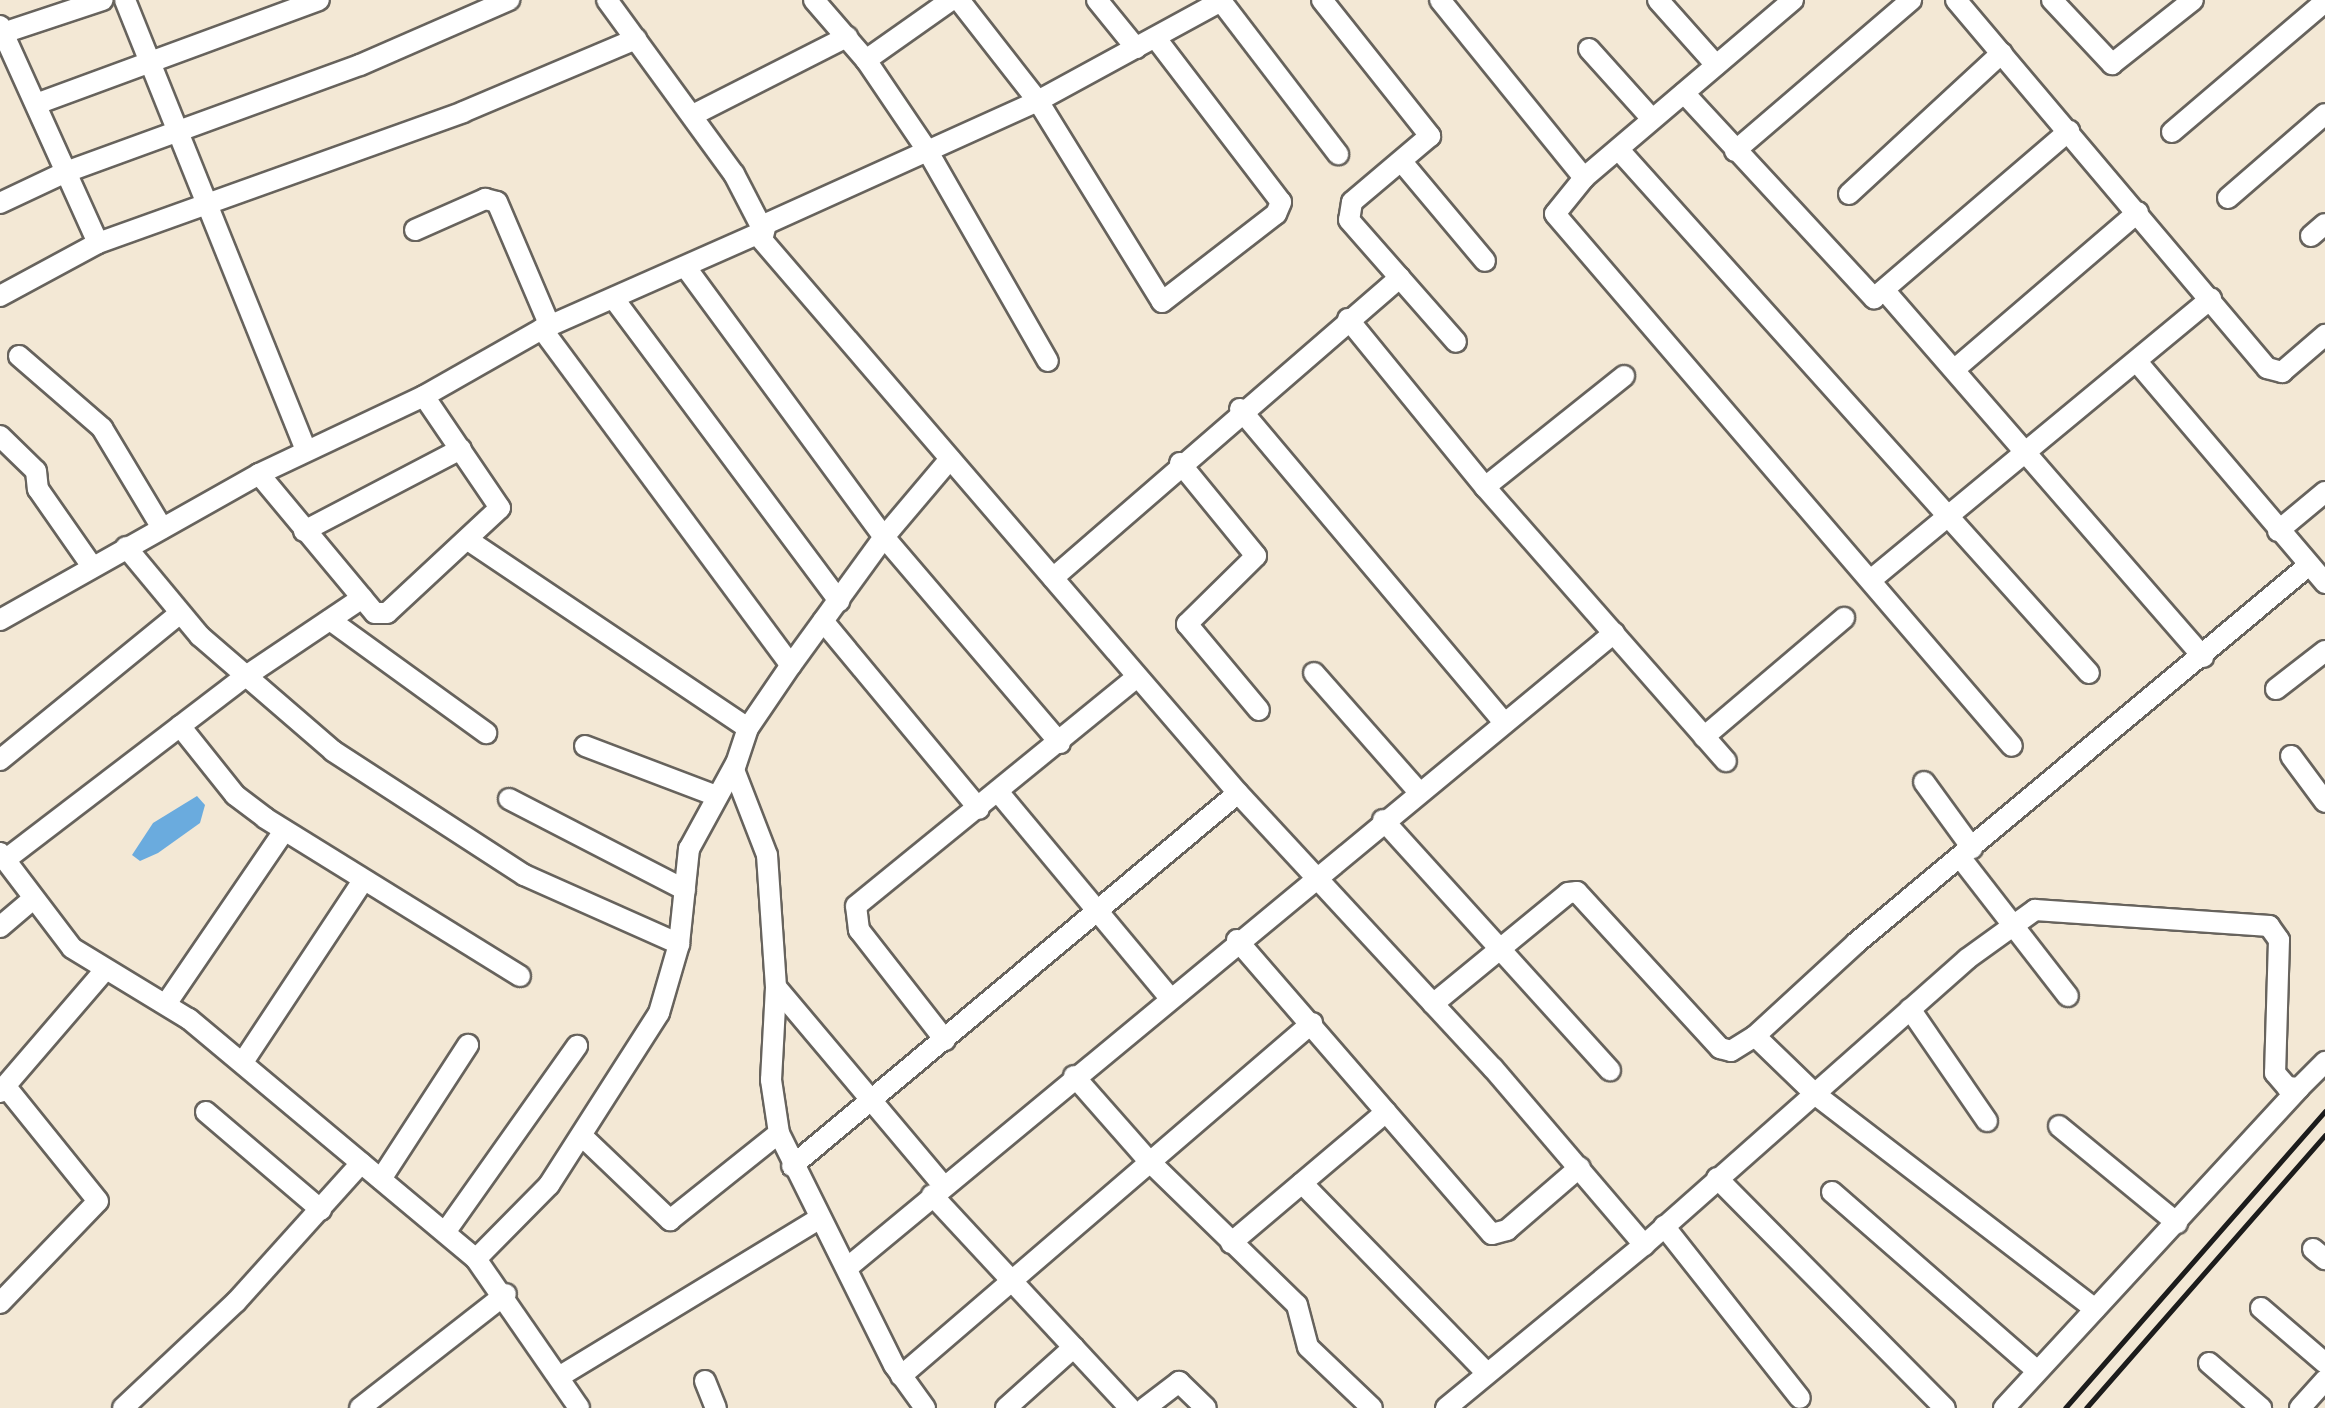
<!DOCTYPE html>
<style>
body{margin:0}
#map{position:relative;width:2325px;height:1408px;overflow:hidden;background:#f3e8d5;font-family:"Indie Flower",sans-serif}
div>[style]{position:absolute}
.water>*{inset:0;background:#6aabde}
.roads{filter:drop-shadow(2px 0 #67635d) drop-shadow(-2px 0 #67635d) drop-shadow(0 2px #67635d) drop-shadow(0 -2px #67635d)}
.minor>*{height:20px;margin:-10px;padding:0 10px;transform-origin:10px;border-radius:10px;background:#fff}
.rail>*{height:5px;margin:-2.5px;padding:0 2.5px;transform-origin:2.5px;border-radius:2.5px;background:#1c1c1c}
span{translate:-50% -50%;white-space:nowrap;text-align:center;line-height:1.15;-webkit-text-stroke:9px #f6f6f2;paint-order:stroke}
</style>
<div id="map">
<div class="water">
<div style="clip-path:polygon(197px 796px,205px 805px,200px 823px,158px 853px,140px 861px,132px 855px,153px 823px)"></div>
</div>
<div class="roads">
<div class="minor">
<div style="left:125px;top:0;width:485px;rotate:68.1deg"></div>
<div style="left:607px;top:0;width:215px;rotate:53.9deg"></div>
<div style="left:734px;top:174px;width:61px;rotate:62.6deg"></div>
<div style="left:814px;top:0;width:79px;rotate:49.1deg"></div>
<div style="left:866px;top:60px;width:109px;rotate:55.9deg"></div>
<div style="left:927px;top:150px;width:243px;rotate:60.2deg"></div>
<div style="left:959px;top:0;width:128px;rotate:52deg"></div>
<div style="left:1038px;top:101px;width:236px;rotate:58.3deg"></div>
<div style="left:1162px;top:302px;width:144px;rotate:-37.7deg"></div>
<div style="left:1276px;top:214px;width:13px;rotate:-67deg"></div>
<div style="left:1281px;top:202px;width:204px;rotate:-127.4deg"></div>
<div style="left:1097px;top:0;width:62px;rotate:50.9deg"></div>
<div style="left:1223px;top:0;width:211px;rotate:151.4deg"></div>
<div style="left:1038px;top:101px;width:299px;rotate:155.7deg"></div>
<div style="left:766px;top:224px;width:16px;rotate:104deg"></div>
<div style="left:762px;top:240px;width:730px;rotate:49.28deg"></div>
<div style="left:1238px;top:793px;width:375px;rotate:47.2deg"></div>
<div style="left:1493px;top:1068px;width:233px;rotate:49.5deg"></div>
<div style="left:1322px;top:0;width:174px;rotate:51.5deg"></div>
<div style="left:1430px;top:136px;width:102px;rotate:139.8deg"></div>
<div style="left:1352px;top:202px;width:18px;rotate:99deg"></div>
<div style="left:1349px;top:220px;width:162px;rotate:48.7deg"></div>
<div style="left:1440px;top:0;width:229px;rotate:51deg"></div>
<div style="left:1658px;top:0;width:87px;rotate:48.3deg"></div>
<div style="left:1793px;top:0;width:275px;rotate:139.6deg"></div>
<div style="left:1584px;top:178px;width:46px;rotate:128.9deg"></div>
<div style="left:1555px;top:214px;width:701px;rotate:49.34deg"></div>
<div style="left:1956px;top:0;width:482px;rotate:49.8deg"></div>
<div style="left:2267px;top:368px;width:16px;rotate:15deg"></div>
<div style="left:2282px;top:372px;width:57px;rotate:-40.7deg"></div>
<div style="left:2052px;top:0;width:88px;rotate:46.8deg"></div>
<div style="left:2112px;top:64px;width:103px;rotate:-38.3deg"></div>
<div style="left:1221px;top:1px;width:193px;rotate:52.6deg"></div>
<div style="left:0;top:26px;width:238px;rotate:65.7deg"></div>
<div style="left:0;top:34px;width:108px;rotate:-18.4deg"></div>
<div style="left:1589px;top:49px;width:94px;rotate:48deg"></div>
<div style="left:866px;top:60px;width:104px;rotate:-35.2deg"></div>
<div style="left:1684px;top:93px;width:280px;rotate:47.2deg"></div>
<div style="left:1874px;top:298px;width:257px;rotate:-40.6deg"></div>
<div style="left:39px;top:103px;width:298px;rotate:-20.2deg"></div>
<div style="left:693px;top:115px;width:173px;rotate:-26.9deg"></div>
<div style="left:2172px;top:132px;width:201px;rotate:-40.4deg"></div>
<div style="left:1619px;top:150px;width:703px;rotate:48.06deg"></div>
<div style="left:1735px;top:151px;width:232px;rotate:-40.6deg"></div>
<div style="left:1402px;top:162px;width:129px;rotate:50deg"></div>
<div style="left:1849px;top:194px;width:208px;rotate:-42.7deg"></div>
<div style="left:2228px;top:198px;width:128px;rotate:-40.9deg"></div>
<div style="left:0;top:203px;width:73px;rotate:-25.2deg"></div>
<div style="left:66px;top:172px;width:313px;rotate:-20deg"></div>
<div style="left:360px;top:65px;width:163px;rotate:-23.6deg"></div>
<div style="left:415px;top:230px;width:77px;rotate:-23.9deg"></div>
<div style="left:485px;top:199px;width:12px;rotate:14deg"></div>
<div style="left:497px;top:202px;width:135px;rotate:66.9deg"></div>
<div style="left:2311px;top:236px;width:18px;rotate:-41deg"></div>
<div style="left:687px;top:269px;width:333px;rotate:53.7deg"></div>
<div style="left:884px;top:537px;width:271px;rotate:49.5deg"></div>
<div style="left:1885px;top:291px;width:485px;rotate:49deg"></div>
<div style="left:0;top:296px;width:111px;rotate:-28.4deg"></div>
<div style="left:98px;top:243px;width:388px;rotate:-19.7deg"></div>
<div style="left:463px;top:112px;width:188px;rotate:-22.9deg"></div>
<div style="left:614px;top:299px;width:377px;rotate:53.3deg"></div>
<div style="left:1348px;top:319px;width:217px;rotate:50.8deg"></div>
<div style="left:1485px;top:487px;width:365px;rotate:48.7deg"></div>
<div style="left:542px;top:329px;width:418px;rotate:53.5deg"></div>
<div style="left:19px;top:356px;width:110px;rotate:40.9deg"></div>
<div style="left:102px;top:428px;width:117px;rotate:59deg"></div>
<div style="left:2138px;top:363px;width:289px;rotate:49.6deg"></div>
<div style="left:1955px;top:369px;width:241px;rotate:-40.6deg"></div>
<div style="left:1240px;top:409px;width:410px;rotate:49.9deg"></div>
<div style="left:0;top:436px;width:50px;rotate:44.2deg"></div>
<div style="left:36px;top:471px;width:18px;rotate:84deg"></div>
<div style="left:38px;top:489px;width:93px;rotate:55.1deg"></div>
<div style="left:1180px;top:463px;width:120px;rotate:50.7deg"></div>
<div style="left:1256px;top:556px;width:97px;rotate:135.4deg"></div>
<div style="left:1187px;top:624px;width:112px;rotate:50.1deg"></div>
<div style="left:259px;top:474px;width:181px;rotate:50.2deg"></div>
<div style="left:375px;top:613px;width:12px"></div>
<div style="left:387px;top:613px;width:154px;rotate:-42.9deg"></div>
<div style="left:500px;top:508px;width:135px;rotate:-124.2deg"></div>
<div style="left:1485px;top:487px;width:178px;rotate:-38.6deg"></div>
<div style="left:304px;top:531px;width:177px;rotate:-27.6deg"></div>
<div style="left:2278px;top:531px;width:61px;rotate:-39.7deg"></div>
<div style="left:468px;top:540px;width:337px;rotate:33.9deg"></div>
<div style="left:126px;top:547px;width:116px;rotate:50.3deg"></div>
<div style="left:200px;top:636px;width:176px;rotate:40.8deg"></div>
<div style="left:333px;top:751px;width:228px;rotate:33deg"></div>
<div style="left:524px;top:875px;width:170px;rotate:24deg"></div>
<div style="left:1053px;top:578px;width:459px;rotate:-40.9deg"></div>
<div style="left:1872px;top:579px;width:440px;rotate:-39.6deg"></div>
<div style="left:0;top:620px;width:297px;rotate:-29.4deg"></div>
<div style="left:259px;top:474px;width:183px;rotate:-25.3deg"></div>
<div style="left:424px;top:396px;width:136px;rotate:-29.6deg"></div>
<div style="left:542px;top:329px;width:238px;rotate:-23.8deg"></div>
<div style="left:330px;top:620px;width:193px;rotate:35.9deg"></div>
<div style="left:823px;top:621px;width:244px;rotate:50.3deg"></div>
<div style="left:1314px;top:673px;width:159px;rotate:48.6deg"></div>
<div style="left:2276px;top:689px;width:62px;rotate:-37.8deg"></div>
<div style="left:180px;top:726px;width:88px;rotate:51.4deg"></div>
<div style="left:235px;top:795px;width:38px;rotate:37deg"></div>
<div style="left:265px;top:818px;width:300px;rotate:31.8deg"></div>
<div style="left:1704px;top:737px;width:184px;rotate:-40.4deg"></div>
<div style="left:585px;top:746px;width:138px;rotate:20.8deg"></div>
<div style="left:2291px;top:756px;width:57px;rotate:53.5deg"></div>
<div style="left:0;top:760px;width:231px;rotate:-39.2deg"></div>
<div style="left:1924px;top:782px;width:82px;rotate:54deg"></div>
<div style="left:1000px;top:794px;width:264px;rotate:50.2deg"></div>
<div style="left:509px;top:799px;width:198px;rotate:27.3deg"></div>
<div style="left:1383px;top:820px;width:338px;rotate:47.8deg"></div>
<div style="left:0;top:853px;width:119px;rotate:52.8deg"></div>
<div style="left:72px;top:948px;width:137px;rotate:31.3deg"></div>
<div style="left:189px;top:1019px;width:374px;rotate:39.9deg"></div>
<div style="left:476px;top:1259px;width:181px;rotate:55.3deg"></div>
<div style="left:1960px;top:857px;width:176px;rotate:52.2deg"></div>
<div style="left:5px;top:860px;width:303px;rotate:-37.4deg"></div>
<div style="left:246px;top:676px;width:140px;rotate:-33.9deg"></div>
<div style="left:0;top:927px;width:43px;rotate:-40.3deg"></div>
<div style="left:1237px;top:940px;width:389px;rotate:49.1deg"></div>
<div style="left:1492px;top:1234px;width:16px;rotate:-15deg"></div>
<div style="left:1507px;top:1230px;width:96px;rotate:-40.8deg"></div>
<div style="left:776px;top:987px;width:259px;rotate:49.9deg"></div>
<div style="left:166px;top:1004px;width:209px;rotate:-55.7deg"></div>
<div style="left:1433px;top:1004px;width:175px;rotate:-39.4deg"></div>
<div style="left:1568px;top:893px;width:9px;rotate:-6deg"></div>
<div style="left:1577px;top:892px;width:212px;rotate:47.5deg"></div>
<div style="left:1720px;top:1048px;width:11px;rotate:15deg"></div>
<div style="left:1731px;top:1051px;width:28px;rotate:-32deg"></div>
<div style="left:1910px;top:1009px;width:136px;rotate:55.5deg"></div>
<div style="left:945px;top:1040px;width:140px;rotate:-128deg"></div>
<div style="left:859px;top:930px;width:24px;rotate:-97deg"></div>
<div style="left:856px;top:906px;width:362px;rotate:-39.2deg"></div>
<div style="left:243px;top:1062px;width:216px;rotate:-56.5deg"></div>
<div style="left:1074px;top:1076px;width:113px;rotate:48.6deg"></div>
<div style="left:1149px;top:1161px;width:206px;rotate:44.2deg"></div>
<div style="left:1297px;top:1305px;width:43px;rotate:75.3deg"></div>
<div style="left:1308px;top:1347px;width:88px;rotate:43.6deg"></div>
<div style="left:0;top:1092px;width:160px;rotate:-49.3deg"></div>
<div style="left:206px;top:1112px;width:151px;rotate:40.4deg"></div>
<div style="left:2059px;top:1126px;width:153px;rotate:39.4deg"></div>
<div style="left:582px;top:1136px;width:122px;rotate:43.7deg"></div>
<div style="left:670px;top:1220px;width:139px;rotate:-38.6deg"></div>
<div style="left:792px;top:1166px;width:581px;rotate:-39.91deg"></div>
<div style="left:1717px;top:1178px;width:324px;rotate:45.3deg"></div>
<div style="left:381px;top:1179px;width:160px;rotate:-57deg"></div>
<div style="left:1302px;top:1183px;width:265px;rotate:45.8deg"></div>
<div style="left:1832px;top:1192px;width:272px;rotate:41.1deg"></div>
<div style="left:932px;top:1195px;width:291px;rotate:47.1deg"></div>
<div style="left:1664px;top:1226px;width:219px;rotate:51.7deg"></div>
<div style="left:446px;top:1231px;width:227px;rotate:-54.7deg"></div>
<div style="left:1231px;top:1243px;width:203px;rotate:-40.2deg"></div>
<div style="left:2313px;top:1249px;width:16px;rotate:40deg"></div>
<div style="left:476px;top:1259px;width:104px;rotate:-45.4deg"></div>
<div style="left:549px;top:1185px;width:204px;rotate:-57.4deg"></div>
<div style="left:659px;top:1013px;width:72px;rotate:-73.8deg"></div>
<div style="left:679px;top:944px;width:96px;rotate:-84deg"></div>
<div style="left:689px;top:849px;width:98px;rotate:-61.3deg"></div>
<div style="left:847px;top:1268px;width:996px;rotate:-39.62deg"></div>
<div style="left:0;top:1303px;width:141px;rotate:-46.1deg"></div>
<div style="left:98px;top:1201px;width:146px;rotate:-128.9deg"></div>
<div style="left:2261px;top:1308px;width:84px;rotate:40.7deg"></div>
<div style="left:2095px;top:1309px;width:354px;rotate:-142.5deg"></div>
<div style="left:1814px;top:1093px;width:82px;rotate:-136deg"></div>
<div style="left:1755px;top:1036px;width:137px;rotate:-42.6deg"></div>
<div style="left:1856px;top:943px;width:590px;rotate:-39.84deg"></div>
<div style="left:2209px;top:1363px;width:69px;rotate:40.9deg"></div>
<div style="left:562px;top:1375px;width:302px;rotate:-31.3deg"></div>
<div style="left:901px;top:1376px;width:542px;rotate:-40.66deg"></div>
<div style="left:705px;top:1381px;width:29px;rotate:68deg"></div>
<div style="left:123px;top:1408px;width:155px;rotate:-43.2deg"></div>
<div style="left:236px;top:1302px;width:187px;rotate:-48deg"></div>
<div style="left:360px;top:1408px;width:185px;rotate:-38deg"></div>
<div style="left:925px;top:1408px;width:53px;rotate:-125.8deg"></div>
<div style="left:894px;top:1365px;width:259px;rotate:-116.4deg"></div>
<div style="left:779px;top:1133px;width:54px;rotate:-98.6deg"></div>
<div style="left:771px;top:1080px;width:93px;rotate:-86.9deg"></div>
<div style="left:776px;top:987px;width:132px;rotate:-93.9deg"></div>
<div style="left:767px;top:855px;width:91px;rotate:-111.2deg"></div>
<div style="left:734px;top:770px;width:44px;rotate:-71.6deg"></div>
<div style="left:748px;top:728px;width:76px;rotate:-55.7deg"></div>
<div style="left:791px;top:665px;width:158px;rotate:-54deg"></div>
<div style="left:884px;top:537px;width:102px;rotate:-49.8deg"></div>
<div style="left:1006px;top:1408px;width:91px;rotate:-41.9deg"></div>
<div style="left:1145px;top:1408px;width:43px;rotate:-37.4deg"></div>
<div style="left:1179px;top:1382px;width:37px;rotate:44deg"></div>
<div style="left:1446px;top:1408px;width:256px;rotate:-39.5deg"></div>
<div style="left:1644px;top:1245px;width:431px;rotate:-41.5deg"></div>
<div style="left:1967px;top:959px;width:84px;rotate:-35.8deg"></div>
<div style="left:2035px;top:910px;width:235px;rotate:3.9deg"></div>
<div style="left:2269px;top:926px;width:17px;rotate:54deg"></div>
<div style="left:2279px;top:940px;width:133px;rotate:91.7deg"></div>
<div style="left:2275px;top:1073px;width:18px;rotate:49deg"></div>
<div style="left:2287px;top:1087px;width:12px;rotate:5deg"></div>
<div style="left:2299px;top:1088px;width:37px;rotate:-45deg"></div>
<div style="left:2004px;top:1408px;width:435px;rotate:-47.3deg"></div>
<div style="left:2300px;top:1408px;width:38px;rotate:-48deg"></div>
</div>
</div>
<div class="rail">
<div style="left:2065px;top:1408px;width:395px;rotate:-48.8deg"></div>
<div style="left:2086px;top:1408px;width:363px;rotate:-48.8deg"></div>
</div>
</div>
